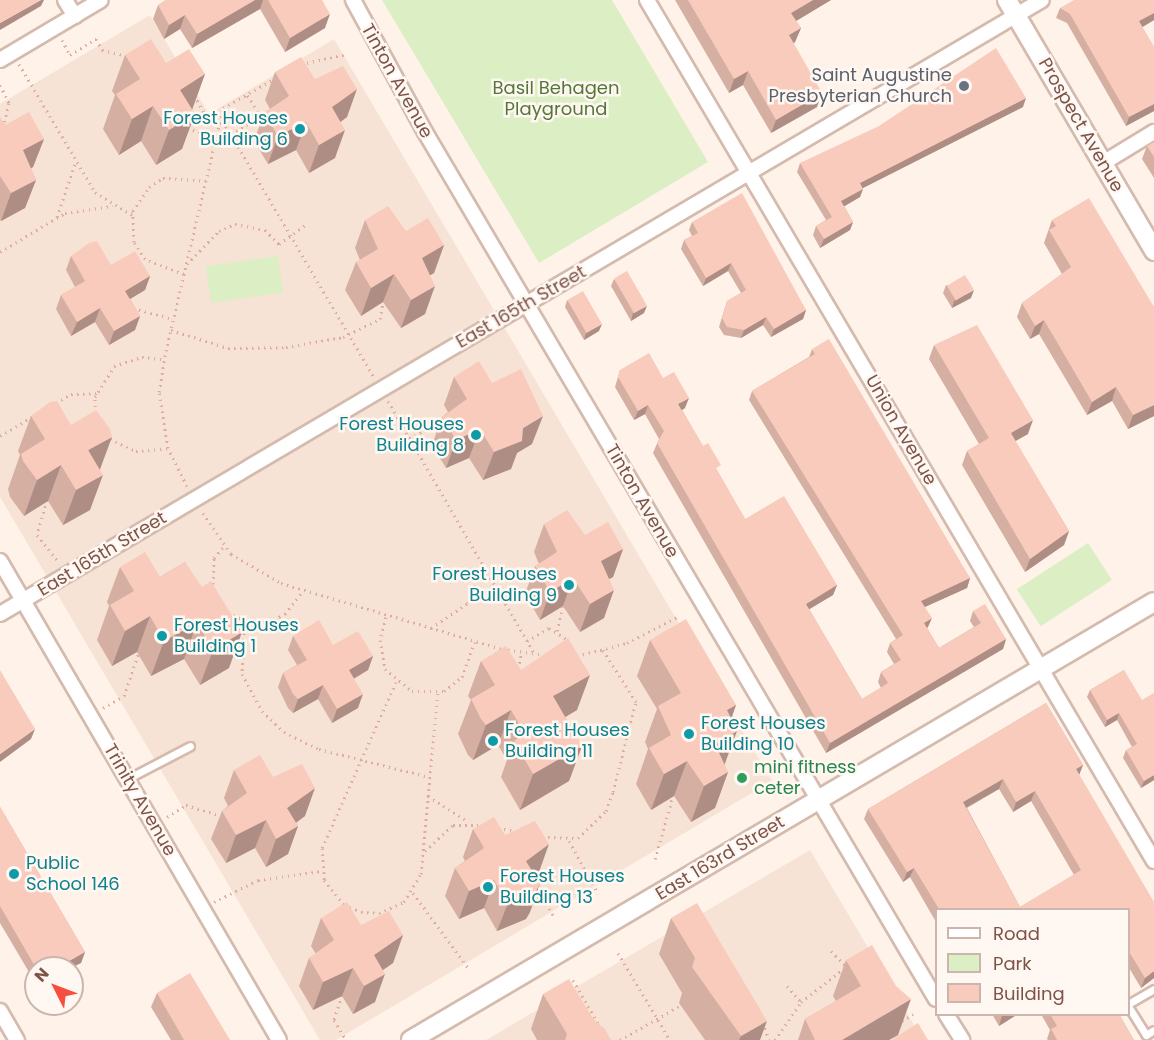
<!DOCTYPE html>
<style>
body{margin:0}
#map{position:relative;width:1154px;height:1040px;overflow:hidden;background:#fff2e8;font-family:Poppins,sans-serif}
div>[style]{position:absolute}
.residential>*{inset:0;background:#f7e3d5}
.green>*{inset:0;background:#dcefc4;transform-origin:0 0}
.path>*{height:3px;margin-top:-1.5px;transform-origin:0;background:repeating-linear-gradient(90deg,#dead9e 0 1.5px,transparent 0 6px)}
.roads{filter:drop-shadow(2px 0 #d5baae) drop-shadow(-2px 0 #d5baae) drop-shadow(0 2px #d5baae) drop-shadow(0 -2px #d5baae)}
.lane>*{height:7px;margin:-3.5px;padding:0 3.5px;transform-origin:3.5px;border-radius:3.5px;background:#fff}
.street>*{height:14px;margin:-7px;padding:0 7px;transform-origin:7px;border-radius:7px;background:#fff}
.secondary>*{height:18px;margin:-9px;padding:0 9px;transform-origin:9px;border-radius:9px;background:#fff}
.wall>*{inset:0;background:#d5afa2}
.shaded-wall>*{inset:0;background:#ae8e84}
.building>*{inset:0;background:#f8cbbc;transform-origin:0 0}
.dots>*{width:16px;height:16px;translate:-50% -50%;box-sizing:border-box;border:3px solid #fff7f1;border-radius:50%}
span{translate:-50% -50%;white-space:nowrap;text-align:center;line-height:1.15;-webkit-text-stroke:5px #fff7f1;paint-order:stroke}
.worship-label{font-size:18px;color:#5b616d}
.right{translate:-100% -50%;text-align:right}
.street-label{font-size:18px;color:#7d5348}
.park-label{font-size:18px;color:#547739}
.culture-label{font-size:18px;color:#0d838f}
.left{translate:0 -50%;text-align:left}
.leisure-label{font-size:18px;color:#27864d}
.legend{position:absolute;left:935px;top:908px;width:195px;height:108px;box-sizing:border-box;background:#fff7f1;border:2px solid #cbb5ad;margin:0;padding:8px 10px;list-style:none;font-size:18px;color:#7d5348}
.legend li{display:flex;align-items:center;gap:12px;height:30px}
.legend b{width:30px;border:2px solid #cbb5ad}
.north{position:absolute;left:24px;top:956px;width:60px;height:60px;box-sizing:border-box;background:#fff7f1;border:2px solid #cbb5ad;border-radius:50%;rotate:312deg;font-size:16px;font-weight:700;line-height:24px;text-align:center;color:#7d5348}
.north::after{content:'';display:block;margin:auto;width:21px;height:27px;background:#f64e40;clip-path:polygon(50% 0,100% 100%,50% 72%,0 100%)}
</style>
<div id="map">
<div class="residential">
<div style="clip-path:polygon(150px 15px,209px 114px,334px 39px,772px 781px,336px 1040px,320px 1040px,0 497px,0 104px)"></div>
<div style="clip-path:polygon(810px 850px,923px 1040px,486px 1040px)"></div>
</div>
<div class="green">
<div style="clip-path:polygon(382px 0,612px 0,708px 162px,539px 263px)"></div>
<div style="left:278px;top:256px;width:37px;height:73px;rotate:82deg"></div>
<div style="left:1088px;top:543px;width:44px;height:85px;rotate:57deg"></div>
</div>
<div class="path">
<div style="left:62px;top:40px;width:17px;rotate:62deg"></div>
<div style="left:70px;top:55px;width:31px;rotate:-32deg"></div>
<div style="left:96px;top:39px;width:13px;rotate:61deg"></div>
<div style="left:102px;top:50px;width:26px;rotate:13deg"></div>
<div style="left:19px;top:64px;width:149px;rotate:59.3deg"></div>
<div style="left:95px;top:192px;width:44px;rotate:31.9deg"></div>
<div style="left:301px;top:64px;width:47px;rotate:-12.3deg"></div>
<div style="left:0;top:85px;width:20px;rotate:63deg"></div>
<div style="left:9px;top:103px;width:25px;rotate:104deg"></div>
<div style="left:194px;top:95px;width:28px;rotate:60deg"></div>
<div style="left:208px;top:119px;width:19px;rotate:21deg"></div>
<div style="left:226px;top:126px;width:291px;rotate:59.5deg"></div>
<div style="left:187px;top:128px;width:30px;rotate:17deg"></div>
<div style="left:231px;top:134px;width:34px;rotate:-30deg"></div>
<div style="left:261px;top:117px;width:26px;rotate:-122deg"></div>
<div style="left:57px;top:217px;width:56px;rotate:-71.2deg"></div>
<div style="left:0;top:252px;width:76px;rotate:-31deg"></div>
<div style="left:65px;top:213px;width:48px;rotate:-8.5deg"></div>
<div style="left:187px;top:264px;width:46px;rotate:-45.9deg"></div>
<div style="left:219px;top:231px;width:17px;rotate:-24deg"></div>
<div style="left:235px;top:224px;width:31px;rotate:11deg"></div>
<div style="left:265px;top:230px;width:20px;rotate:45deg"></div>
<div style="left:279px;top:244px;width:34px;rotate:-36deg"></div>
<div style="left:184px;top:274px;width:42px;rotate:-159deg"></div>
<div style="left:145px;top:259px;width:20px;rotate:-123deg"></div>
<div style="left:134px;top:242px;width:31px;rotate:-92deg"></div>
<div style="left:133px;top:211px;width:29px;rotate:-56deg"></div>
<div style="left:149px;top:187px;width:17px;rotate:-33deg"></div>
<div style="left:163px;top:178px;width:43px;rotate:4deg"></div>
<div style="left:133px;top:308px;width:41px;rotate:15.4deg"></div>
<div style="left:171px;top:330px;width:60px;rotate:17.5deg"></div>
<div style="left:228px;top:348px;width:58px;rotate:-1deg"></div>
<div style="left:286px;top:347px;width:58px;rotate:-10deg"></div>
<div style="left:343px;top:337px;width:41px;rotate:-25.9deg"></div>
<div style="left:380px;top:319px;width:17px;rotate:-80deg"></div>
<div style="left:388px;top:401px;width:293px;rotate:59.9deg"></div>
<div style="left:56px;top:403px;width:17px;rotate:-31deg"></div>
<div style="left:71px;top:394px;width:26px;rotate:-2deg"></div>
<div style="left:95px;top:413px;width:16px;rotate:-90deg"></div>
<div style="left:95px;top:397px;width:36px;rotate:-58deg"></div>
<div style="left:114px;top:366px;width:29px;rotate:-18deg"></div>
<div style="left:142px;top:357px;width:23px;rotate:7deg"></div>
<div style="left:0;top:436px;width:37px;rotate:-31deg"></div>
<div style="left:409px;top:438px;width:37px;rotate:-26deg"></div>
<div style="left:110px;top:439px;width:29px;rotate:25deg"></div>
<div style="left:136px;top:451px;width:32px;rotate:-5deg"></div>
<div style="left:187px;top:486px;width:42px;rotate:-116.6deg"></div>
<div style="left:168px;top:448px;width:57px;rotate:-99.1deg"></div>
<div style="left:159px;top:392px;width:42px;rotate:-80.3deg"></div>
<div style="left:166px;top:351px;width:250px;rotate:-76.8deg"></div>
<div style="left:223px;top:108px;width:59px;rotate:-29.6deg"></div>
<div style="left:47px;top:500px;width:36px;rotate:106deg"></div>
<div style="left:37px;top:535px;width:36px;rotate:51deg"></div>
<div style="left:203px;top:513px;width:50px;rotate:55.7deg"></div>
<div style="left:231px;top:554px;width:58px;rotate:30.1deg"></div>
<div style="left:281px;top:583px;width:231px;rotate:16.6deg"></div>
<div style="left:502px;top:649px;width:44px;rotate:7.8deg"></div>
<div style="left:213px;top:584px;width:26px;rotate:-88deg"></div>
<div style="left:214px;top:558px;width:17px;rotate:-50deg"></div>
<div style="left:228px;top:612px;width:19px;rotate:28deg"></div>
<div style="left:245px;top:621px;width:23px;rotate:2deg"></div>
<div style="left:268px;top:622px;width:19px;rotate:-25deg"></div>
<div style="left:285px;top:614px;width:28px;rotate:-52deg"></div>
<div style="left:386px;top:617px;width:24px;rotate:105deg"></div>
<div style="left:380px;top:640px;width:29px;rotate:80deg"></div>
<div style="left:385px;top:669px;width:35px;rotate:39deg"></div>
<div style="left:412px;top:691px;width:32px"></div>
<div style="left:444px;top:691px;width:23px;rotate:-38deg"></div>
<div style="left:462px;top:677px;width:37px;rotate:-70deg"></div>
<div style="left:245px;top:621px;width:53px;rotate:93.2deg"></div>
<div style="left:242px;top:674px;width:42px;rotate:61.6deg"></div>
<div style="left:262px;top:711px;width:30px;rotate:44deg"></div>
<div style="left:284px;top:732px;width:39px;rotate:26deg"></div>
<div style="left:319px;top:749px;width:114px;rotate:14.2deg"></div>
<div style="left:431px;top:628px;width:45px;rotate:-34deg"></div>
<div style="left:468px;top:603px;width:40px;rotate:-69.8deg"></div>
<div style="left:557px;top:631px;width:25px;rotate:-76deg"></div>
<div style="left:527px;top:641px;width:26px;rotate:-31deg"></div>
<div style="left:549px;top:628px;width:22px;rotate:32deg"></div>
<div style="left:577px;top:656px;width:52px;rotate:-14.6deg"></div>
<div style="left:627px;top:643px;width:59px;rotate:-27.4deg"></div>
<div style="left:518px;top:669px;width:17px;rotate:-77deg"></div>
<div style="left:396px;top:682px;width:182px;rotate:114deg"></div>
<div style="left:322px;top:848px;width:32px;rotate:86deg"></div>
<div style="left:324px;top:880px;width:32px;rotate:51deg"></div>
<div style="left:344px;top:905px;width:18px;rotate:22deg"></div>
<div style="left:361px;top:912px;width:18px;rotate:3deg"></div>
<div style="left:379px;top:913px;width:27px;rotate:-24deg"></div>
<div style="left:404px;top:902px;width:33px;rotate:-59deg"></div>
<div style="left:421px;top:874px;width:183px;rotate:-84.7deg"></div>
<div style="left:103px;top:708px;width:24px;rotate:-30deg"></div>
<div style="left:124px;top:696px;width:46px;rotate:-71.2deg"></div>
<div style="left:428px;top:796px;width:46px;rotate:32.7deg"></div>
<div style="left:167px;top:817px;width:22px;rotate:-32deg"></div>
<div style="left:186px;top:805px;width:37px;rotate:17deg"></div>
<div style="left:498px;top:828px;width:17px;rotate:10deg"></div>
<div style="left:542px;top:837px;width:36px;rotate:2deg"></div>
<div style="left:578px;top:838px;width:39px;rotate:-44deg"></div>
<div style="left:606px;top:811px;width:20px;rotate:-70deg"></div>
<div style="left:613px;top:792px;width:93px;rotate:-75.7deg"></div>
<div style="left:636px;top:702px;width:62px;rotate:-122.4deg"></div>
<div style="left:569px;top:841px;width:60px;rotate:60.9deg"></div>
<div style="left:425px;top:851px;width:38px;rotate:-43deg"></div>
<div style="left:453px;top:825px;width:32px"></div>
<div style="left:655px;top:859px;width:66px;rotate:-74.1deg"></div>
<div style="left:413px;top:893px;width:93px;rotate:53.7deg"></div>
<div style="left:532px;top:895px;width:11px;rotate:15deg"></div>
<div style="left:543px;top:898px;width:23px;rotate:59deg"></div>
<div style="left:214px;top:902px;width:49px;rotate:-26.6deg"></div>
<div style="left:258px;top:880px;width:65px;rotate:-8deg"></div>
<div style="left:831px;top:951px;width:21px;rotate:45deg"></div>
<div style="left:618px;top:953px;width:101px;rotate:59.1deg"></div>
<div style="left:573px;top:980px;width:52px;rotate:60deg"></div>
<div style="left:787px;top:986px;width:21px;rotate:49deg"></div>
<div style="left:342px;top:995px;width:26px;rotate:108deg"></div>
<div style="left:334px;top:1020px;width:23px;rotate:59deg"></div>
<div style="left:902px;top:1021px;width:13px;rotate:-32deg"></div>
<div style="left:763px;top:1022px;width:19px;rotate:72deg"></div>
<div style="left:620px;top:1040px;width:70px;rotate:-29.8deg"></div>
<div style="left:775px;top:1040px;width:46px;rotate:-55.6deg"></div>
<div style="left:801px;top:1002px;width:57px;rotate:-37.9deg"></div>
</div>
<div class="roads">
<div class="lane">
<div style="left:127px;top:779px;width:71px;rotate:-27.6deg"></div>
<div style="left:1128px;top:1004px;width:30px;rotate:-30deg"></div>
<div style="left:1128px;top:1006px;width:34px;rotate:58deg"></div>
<div style="left:1146px;top:1035px;width:9px;rotate:-32deg"></div>
</div>
<div class="street">
<div style="left:65px;top:0;width:19px;rotate:58deg"></div>
<div style="left:353px;top:0;width:150px;rotate:61.4deg"></div>
<div style="left:425px;top:132px;width:1006px;rotate:59.49deg"></div>
<div style="left:647px;top:0;width:999px;rotate:59.51deg"></div>
<div style="left:0;top:60px;width:117px;rotate:-30.7deg"></div>
<div style="left:1103px;top:163px;width:60px;rotate:-31.3deg"></div>
<div style="left:0;top:561px;width:554px;rotate:59.78deg"></div>
<div style="left:0;top:614px;width:1209px;rotate:-30.51deg"></div>
<div style="left:0;top:1011px;width:34px;rotate:60deg"></div>
<div style="left:946px;top:1014px;width:31px;rotate:58deg"></div>
</div>
<div class="secondary">
<div style="left:1007px;top:0;width:291px;rotate:59.6deg"></div>
<div style="left:411px;top:1040px;width:862px;rotate:-30.52deg"></div>
</div>
</div>
<div class="wall">
<div style="clip-path:polygon(166px 0,322px 0,325px 28px,285px 52px,260px 9px,192px 48px,180px 29px,164px 39px,153px 19px,158px 5px)"></div>
<div style="clip-path:polygon(675px 0,831px 0,796px 21px,801px 28px,795px 42px,793px 44px,817px 107px,771px 133px,743px 85px,729px 93px)"></div>
<div style="clip-path:polygon(1154px 0,1154px 20px,1142px 27px,1154px 47px,1154px 111px,1126px 126px,1067px 23px,1056px 18px,1060px 8px)"></div>
<div style="clip-path:polygon(125px 55px,166px 63px,205px 74px,192px 109px,182px 149px,156px 165px,141px 141px,119px 155px,103px 129px,115px 95px,112px 91px)"></div>
<div style="clip-path:polygon(275px 72px,315px 79px,347px 117px,341px 122px,335px 158px,309px 173px,296px 150px,268px 164px,254px 141px,264px 113px,270px 109px,265px 100px)"></div>
<div style="clip-path:polygon(1023px 107px,863px 188px,860px 197px,844px 206px,853px 222px,850px 230px,820px 248px,813px 235px,816px 226px,826px 220px,797px 172px,800px 163px)"></div>
<div style="clip-path:polygon(0 118px,5px 125px,44px 139px,33px 167px,31px 169px,36px 180px,25px 208px,1px 221px,0 220px)"></div>
<div style="clip-path:polygon(1154px 142px,1154px 178px,1142px 159px,1147px 146px)"></div>
<div style="clip-path:polygon(365px 220px,406px 231px,444px 245px,434px 273px,430px 275px,425px 314px,401px 328px,383px 302px,361px 316px,345px 290px,356px 262px,360px 260px,355px 248px)"></div>
<div style="clip-path:polygon(1052px 220px,1154px 307px,1154px 416px,1128px 429px,1112px 401px,1087px 415px,1039px 334px,1030px 339px,1017px 317px,1022px 303px,1062px 274px,1044px 243px)"></div>
<div style="clip-path:polygon(692px 222px,806px 310px,803px 319px,771px 337px,763px 325px,741px 338px,724px 335px,719px 327px,727px 301px,741px 293px,728px 271px,703px 286px,681px 249px,684px 240px,692px 236px,689px 230px)"></div>
<div style="clip-path:polygon(71px 256px,111px 265px,150px 276px,145px 290px,130px 299px,140px 316px,135px 330px,109px 345px,95px 322px,71px 336px,56px 309px,61px 295px,75px 287px,66px 270px)"></div>
<div style="clip-path:polygon(614px 279px,644px 313px,631px 321px,611px 286px)"></div>
<div style="clip-path:polygon(946px 285px,971px 298px,952px 308px,943px 293px)"></div>
<div style="clip-path:polygon(567px 300px,599px 331px,584px 340px,565px 307px)"></div>
<div style="clip-path:polygon(934px 345px,1028px 434px,1015px 441px,1069px 531px,1064px 545px,1025px 572px,962px 465px,967px 451px,979px 444px,929px 359px)"></div>
<div style="clip-path:polygon(812px 349px,970px 578px,967px 588px,925px 607px,928px 627px,927px 628px,939px 648px,974px 627px,970px 621px,973px 611px,1006px 639px,1003px 649px,826px 753px,653px 453px,659px 439px,645px 414px,634px 420px,615px 387px,620px 370px,663px 378px,685px 408px,682px 410px,745px 519px,837px 585px,833px 595px,809px 609px,862px 699px,881px 688px,878px 682px,881px 672px,894px 664px,887px 652px,890px 643px,896px 639px,749px 400px,752px 391px,809px 357px)"></div>
<div style="clip-path:polygon(454px 377px,492px 383px,532px 444px,517px 453px,511px 469px,483px 480px,469px 458px,446px 468px,432px 445px,442px 417px,448px 412px,444px 405px)"></div>
<div style="clip-path:polygon(31px 416px,71px 425px,100px 470px,90px 510px,63px 525px,48px 501px,24px 516px,10px 497px,8px 489px,20px 455px,18px 451px)"></div>
<div style="clip-path:polygon(544px 524px,585px 535px,623px 549px,613px 577px,609px 579px,604px 618px,580px 632px,563px 606px,540px 620px,525px 594px,535px 566px,539px 564px,534px 552px)"></div>
<div style="clip-path:polygon(185px 562px,229px 668px,200px 685px,184px 659px,151px 676px,137px 652px,112px 666px,97px 640px,109px 606px,107px 602px,120px 567px,160px 577px)"></div>
<div style="clip-path:polygon(293px 636px,373px 656px,368px 670px,354px 679px,358px 708px,332px 723px,318px 699px,293px 713px,288px 708px,278px 687px,283px 673px,297px 665px,288px 650px)"></div>
<div style="clip-path:polygon(650px 640px,736px 705px,731px 719px,724px 765px,728px 772px,715px 808px,691px 822px,674px 796px,651px 810px,636px 784px,648px 749px,645px 742px,657px 709px,637px 676px)"></div>
<div style="clip-path:polygon(481px 661px,521px 670px,577px 710px,565px 717px,582px 746px,569px 781px,520px 810px,501px 777px,507px 760px,498px 745px,473px 760px,468px 755px,458px 734px,471px 700px,468px 696px)"></div>
<div style="clip-path:polygon(1124px 670px,1154px 780px,1141px 788px,1123px 758px,1126px 750px,1132px 747px,1117px 720px,1105px 727px,1087px 697px,1090px 690px)"></div>
<div style="clip-path:polygon(evenodd,1046px 703px,1083px 765px,1079px 775px,1154px 978px,1141px 988px,1128px 966px,1128px 909px,936px 909px,936px 922px,910px 877px,903px 882px,864px 819px,868px 809px,1046px 703px,999px 789px,1013px 812px,1031px 801px,1074px 875px,1020px 907px,967px 808px,999px 789px)"></div>
<div style="clip-path:polygon(234px 770px,273px 777px,305px 816px,296px 823px,298px 826px,288px 854px,266px 867px,255px 848px,226px 863px,211px 839px,222px 811px,228px 806px,224px 798px)"></div>
<div style="clip-path:polygon(0 807px,85px 952px,81px 963px,36px 968px,36px 984px,0 923px)"></div>
<div style="clip-path:polygon(473px 829px,505px 835px,539px 872px,535px 875px,540px 884px,530px 912px,526px 919px,497px 931px,484px 908px,459px 919px,445px 896px,455px 868px,465px 861px,463px 857px)"></div>
<div style="clip-path:polygon(321px 918px,361px 925px,403px 935px,393px 963px,383px 970px,375px 1002px,353px 1014px,342px 996px,313px 1010px,299px 986px,309px 958px,316px 954px,311px 946px)"></div>
<div style="clip-path:polygon(671px 918px,760px 1040px,705px 1040px,679px 1003px,682px 993px,659px 954px)"></div>
<div style="clip-path:polygon(846px 960px,898px 1035px,889px 1040px,798px 1040px,805px 1019px,836px 1001px,833px 996px)"></div>
<div style="clip-path:polygon(157px 993px,230px 1040px,171px 1040px,151px 1007px)"></div>
<div style="clip-path:polygon(543px 994px,593px 1019px,611px 1040px,537px 1040px,531px 1029px)"></div>
<div style="clip-path:polygon(992px 1014px,1018px 1014px,999px 1026px)"></div>
<div style="clip-path:polygon(1041px 1014px,1119px 1014px,1134px 1040px,1048px 1040px,1047px 1039px,1050px 1030px)"></div>
</div>
<div class="shaded-wall">
<div style="clip-path:polygon(41px 0,44px 0,41px 6px,0 30px,0 23px)"></div>
<div style="clip-path:polygon(255px 0,263px 0,260px 9px,192px 48px,197px 34px)"></div>
<div style="clip-path:polygon(813px 0,831px 0,786px 27px,791px 13px)"></div>
<div style="clip-path:polygon(1154px 13px,1154px 20px,1136px 31px,1139px 21px)"></div>
<div style="clip-path:polygon(330px 14px,325px 28px,285px 52px,290px 38px)"></div>
<div style="clip-path:polygon(185px 15px,180px 29px,164px 39px,169px 25px)"></div>
<div style="clip-path:polygon(801px 28px,795px 42px,784px 49px,789px 35px)"></div>
<div style="clip-path:polygon(748px 71px,743px 85px,729px 93px,734px 79px)"></div>
<div style="clip-path:polygon(205px 74px,192px 110px,180px 90px)"></div>
<div style="clip-path:polygon(357px 89px,347px 117px,321px 135px,332px 107px)"></div>
<div style="clip-path:polygon(822px 93px,817px 107px,771px 133px,776px 120px)"></div>
<div style="clip-path:polygon(1026px 98px,1023px 107px,857px 191px,860px 183px)"></div>
<div style="clip-path:polygon(1154px 104px,1154px 111px,1126px 126px,1129px 117px)"></div>
<div style="clip-path:polygon(153px 106px,141px 141px,119px 155px,132px 119px)"></div>
<div style="clip-path:polygon(195px 114px,182px 149px,156px 165px,169px 130px)"></div>
<div style="clip-path:polygon(306px 122px,296px 150px,268px 164px,278px 136px)"></div>
<div style="clip-path:polygon(345px 130px,335px 158px,309px 173px,319px 145px)"></div>
<div style="clip-path:polygon(44px 139px,33px 167px,12px 178px,23px 150px)"></div>
<div style="clip-path:polygon(36px 180px,25px 208px,1px 221px,11px 193px)"></div>
<div style="clip-path:polygon(863px 189px,860px 197px,838px 210px,841px 201px)"></div>
<div style="clip-path:polygon(853px 222px,850px 230px,820px 248px,824px 239px)"></div>
<div style="clip-path:polygon(444px 245px,434px 273px,412px 286px,422px 258px)"></div>
<div style="clip-path:polygon(731px 263px,728px 271px,703px 286px,706px 278px)"></div>
<div style="clip-path:polygon(394px 274px,383px 302px,361px 316px,371px 288px)"></div>
<div style="clip-path:polygon(150px 276px,145px 290px,120px 305px,125px 291px)"></div>
<div style="clip-path:polygon(435px 286px,425px 314px,401px 328px,411px 300px)"></div>
<div style="clip-path:polygon(974px 290px,971px 298px,952px 308px,954px 301px)"></div>
<div style="clip-path:polygon(647px 306px,644px 313px,631px 321px,633px 313px)"></div>
<div style="clip-path:polygon(100px 308px,95px 322px,71px 336px,77px 322px)"></div>
<div style="clip-path:polygon(806px 310px,803px 319px,771px 337px,774px 329px)"></div>
<div style="clip-path:polygon(140px 316px,135px 330px,109px 345px,114px 331px)"></div>
<div style="clip-path:polygon(766px 317px,763px 325px,741px 338px,744px 330px)"></div>
<div style="clip-path:polygon(1044px 320px,1039px 334px,1030px 339px,1035px 326px)"></div>
<div style="clip-path:polygon(602px 324px,599px 331px,584px 340px,586px 333px)"></div>
<div style="clip-path:polygon(1116px 387px,1112px 401px,1087px 415px,1092px 402px)"></div>
<div style="clip-path:polygon(689px 398px,685px 408px,675px 414px,678px 404px)"></div>
<div style="clip-path:polygon(648px 405px,645px 414px,634px 420px,638px 411px)"></div>
<div style="clip-path:polygon(1154px 405px,1154px 416px,1128px 429px,1133px 415px)"></div>
<div style="clip-path:polygon(543px 416px,532px 444px,517px 453px,511px 469px,483px 480px,494px 452px,523px 428px)"></div>
<div style="clip-path:polygon(1033px 420px,1028px 434px,1005px 447px,1011px 433px)"></div>
<div style="clip-path:polygon(480px 429px,469px 458px,446px 468px,456px 440px)"></div>
<div style="clip-path:polygon(112px 437px,99px 472px,88px 450px)"></div>
<div style="clip-path:polygon(61px 465px,48px 501px,24px 516px,37px 480px)"></div>
<div style="clip-path:polygon(103px 475px,90px 510px,63px 525px,76px 490px)"></div>
<div style="clip-path:polygon(1069px 531px,1064px 545px,1025px 572px,1030px 559px)"></div>
<div style="clip-path:polygon(623px 549px,613px 577px,591px 589px,601px 561px)"></div>
<div style="clip-path:polygon(573px 578px,563px 606px,540px 620px,550px 592px)"></div>
<div style="clip-path:polygon(970px 578px,967px 588px,918px 610px,921px 601px)"></div>
<div style="clip-path:polygon(837px 585px,833px 595px,803px 613px,806px 604px)"></div>
<div style="clip-path:polygon(614px 590px,604px 618px,580px 632px,590px 604px)"></div>
<div style="clip-path:polygon(150px 616px,137px 652px,112px 666px,125px 631px)"></div>
<div style="clip-path:polygon(932px 618px,928px 627px,920px 632px,924px 623px)"></div>
<div style="clip-path:polygon(197px 623px,184px 659px,151px 676px,164px 641px)"></div>
<div style="clip-path:polygon(242px 632px,229px 668px,200px 685px,213px 650px)"></div>
<div style="clip-path:polygon(1006px 639px,1003px 649px,826px 753px,830px 743px)"></div>
<div style="clip-path:polygon(373px 656px,368px 670px,344px 684px,349px 670px)"></div>
<div style="clip-path:polygon(590px 675px,577px 710px,540px 732px,553px 696px)"></div>
<div style="clip-path:polygon(323px 685px,318px 699px,293px 713px,298px 699px)"></div>
<div style="clip-path:polygon(363px 694px,358px 708px,332px 723px,337px 709px)"></div>
<div style="clip-path:polygon(736px 705px,724px 739px,737px 731px,724px 766px,702px 779px,727px 710px)"></div>
<div style="clip-path:polygon(511px 710px,498px 745px,473px 760px,486px 725px)"></div>
<div style="clip-path:polygon(1119px 713px,1117px 720px,1105px 727px,1107px 720px)"></div>
<div style="clip-path:polygon(35px 729px,31px 739px,0 762px,0 754px)"></div>
<div style="clip-path:polygon(582px 746px,569px 781px,520px 810px,533px 774px)"></div>
<div style="clip-path:polygon(687px 761px,674px 796px,651px 810px,664px 774px)"></div>
<div style="clip-path:polygon(1083px 765px,1079px 775px,1076px 769px)"></div>
<div style="clip-path:polygon(728px 772px,715px 808px,691px 822px,704px 786px)"></div>
<div style="clip-path:polygon(1154px 775px,1154px 780px,1141px 788px,1144px 781px)"></div>
<div style="clip-path:polygon(1003px 779px,999px 789px,960px 811px,963px 802px)"></div>
<div style="clip-path:polygon(315px 788px,305px 816px,277px 836px,287px 808px)"></div>
<div style="clip-path:polygon(1035px 791px,1031px 801px,1013px 812px,1016px 802px)"></div>
<div style="clip-path:polygon(266px 820px,255px 848px,226px 863px,236px 835px)"></div>
<div style="clip-path:polygon(298px 826px,288px 854px,266px 867px,276px 839px)"></div>
<div style="clip-path:polygon(549px 844px,539px 872px,516px 889px,526px 861px)"></div>
<div style="clip-path:polygon(914px 868px,910px 877px,903px 882px,907px 872px)"></div>
<div style="clip-path:polygon(494px 880px,484px 908px,459px 919px,469px 891px)"></div>
<div style="clip-path:polygon(540px 884px,530px 912px,526px 919px,497px 931px,508px 903px)"></div>
<div style="clip-path:polygon(403px 935px,393px 963px,364px 983px,374px 955px)"></div>
<div style="clip-path:polygon(85px 952px,81px 963px,71px 968px,57px 968px)"></div>
<div style="clip-path:polygon(353px 968px,342px 996px,313px 1010px,323px 982px)"></div>
<div style="clip-path:polygon(1154px 971px,1154px 978px,1141px 988px,1145px 978px)"></div>
<div style="clip-path:polygon(385px 974px,375px 1002px,353px 1014px,364px 986px)"></div>
<div style="clip-path:polygon(911px 999px,898px 1035px,889px 1040px,842px 1040px)"></div>
<div style="clip-path:polygon(1005px 1014px,1018px 1014px,999px 1026px,1002px 1016px)"></div>
<div style="clip-path:polygon(767px 1021px,760px 1040px,739px 1040px,741px 1036px)"></div>
</div>
<div class="building">
<div style="clip-path:polygon(0 0,41px 0,0 23px)"></div>
<div style="clip-path:polygon(166px 0,255px 0,197px 34px,185px 15px,169px 25px,158px 5px)"></div>
<div style="clip-path:polygon(268px 0,322px 0,330px 14px,290px 38px)"></div>
<div style="clip-path:polygon(688px 0,813px 0,791px 13px,801px 28px,789px 35px,822px 93px,776px 120px,748px 71px,734px 79px)"></div>
<div style="clip-path:polygon(1074px 0,1154px 0,1154px 13px,1139px 21px,1154px 47px,1154px 104px,1129px 117px,1070px 14px,1060px 8px)"></div>
<div style="clip-path:polygon(151px 39px,166px 63px,189px 49px,205px 74px,180px 90px,195px 114px,169px 130px,153px 106px,132px 119px,116px 94px,140px 79px,125px 55px)"></div>
<div style="clip-path:polygon(996px 48px,1026px 98px,860px 183px,863px 189px,841px 201px,853px 222px,824px 239px,816px 226px,832px 217px,800px 163px,879px 126px)"></div>
<div style="clip-path:polygon(301px 57px,315px 79px,343px 66px,357px 89px,332px 107px,345px 130px,319px 145px,306px 122px,278px 136px,264px 113px,289px 96px,275px 72px)"></div>
<div style="clip-path:polygon(29px 112px,44px 139px,23px 150px,36px 180px,11px 193px,0 176px,0 118px,5px 125px)"></div>
<div style="clip-path:polygon(1154px 142px,1154px 157px,1147px 146px)"></div>
<div style="clip-path:polygon(742px 193px,806px 310px,774px 329px,766px 317px,744px 330px,727px 327px,722px 318px,727px 301px,746px 290px,731px 263px,706px 278px,684px 240px,698px 233px,692px 222px)"></div>
<div style="clip-path:polygon(1089px 198px,1154px 307px,1154px 405px,1133px 415px,1116px 387px,1092px 402px,1044px 320px,1035px 326px,1022px 303px,1071px 267px,1049px 230px,1056px 226px,1052px 220px)"></div>
<div style="clip-path:polygon(388px 206px,406px 231px,428px 218px,444px 245px,422px 258px,435px 286px,411px 300px,394px 274px,371px 288px,356px 262px,378px 249px,365px 220px)"></div>
<div style="clip-path:polygon(97px 241px,111px 265px,135px 251px,150px 276px,125px 291px,140px 316px,114px 331px,100px 308px,77px 322px,61px 295px,85px 281px,71px 256px,89px 243px)"></div>
<div style="left:627px;top:271px;width:40px;height:15px;rotate:60deg"></div>
<div style="left:965px;top:275px;width:17px;height:21px;rotate:59deg"></div>
<div style="left:583px;top:291px;width:38px;height:18px;rotate:60deg"></div>
<div style="clip-path:polygon(977px 325px,1033px 420px,1011px 433px,1069px 531px,1030px 559px,967px 451px,989px 438px,934px 345px)"></div>
<div style="clip-path:polygon(829px 339px,970px 578px,921px 601px,932px 618px,924px 623px,939px 648px,981px 623px,973px 611px,985px 604px,1006px 639px,830px 743px,657px 443px,664px 431px,648px 405px,638px 411px,618px 377px,620px 370px,649px 353px,663px 378px,674px 372px,689px 398px,678px 404px,703px 446px,708px 443px,721px 465px,716px 468px,745px 519px,784px 496px,837px 585px,806px 604px,862px 699px,888px 683px,881px 672px,901px 660px,890px 643px,903px 635px,752px 391px,815px 354px,812px 349px)"></div>
<div style="clip-path:polygon(479px 361px,492px 383px,521px 369px,543px 416px,523px 428px,522px 441px,494px 452px,480px 429px,456px 440px,442px 417px,467px 399px,454px 377px)"></div>
<div style="clip-path:polygon(57px 401px,71px 425px,96px 410px,110px 429px,112px 437px,88px 450px,103px 475px,76px 490px,61px 465px,37px 480px,23px 461px,21px 454px,45px 439px,31px 416px,50px 402px)"></div>
<div style="clip-path:polygon(567px 510px,585px 535px,608px 522px,623px 549px,601px 561px,614px 590px,590px 604px,573px 578px,550px 592px,535px 566px,557px 552px,544px 524px)"></div>
<div style="clip-path:polygon(145px 552px,160px 577px,185px 562px,202px 587px,211px 581px,242px 632px,213px 650px,197px 623px,164px 641px,150px 616px,125px 631px,110px 605px,134px 591px,120px 567px)"></div>
<div style="clip-path:polygon(686px 619px,736px 705px,727px 710px,737px 731px,715px 744px,728px 772px,704px 786px,687px 761px,664px 774px,649px 748px,671px 735px,658px 706px,681px 693px,650px 640px)"></div>
<div style="clip-path:polygon(319px 620px,333px 645px,358px 631px,373px 656px,349px 670px,363px 694px,337px 709px,323px 685px,298px 699px,293px 694px,283px 673px,307px 660px,293px 636px)"></div>
<div style="clip-path:polygon(568px 638px,590px 675px,553px 696px,582px 746px,533px 774px,514px 741px,525px 734px,511px 710px,486px 725px,481px 719px,471px 699px,495px 685px,481px 661px,506px 646px,521px 670px)"></div>
<div style="clip-path:polygon(0 670px,35px 729px,0 754px)"></div>
<div style="clip-path:polygon(1124px 670px,1142px 700px,1154px 693px,1154px 775px,1144px 781px,1126px 750px,1137px 744px,1119px 713px,1107px 720px,1090px 690px)"></div>
<div style="clip-path:polygon(evenodd,1046px 703px,1083px 765px,1076px 769px,1154px 902px,1154px 971px,1145px 978px,1128px 950px,1128px 909px,939px 909px,914px 868px,907px 872px,868px 809px,1046px 703px,1003px 779px,1016px 802px,1035px 791px,1081px 870px,1020px 907px,963px 802px,1003px 779px)"></div>
<div style="clip-path:polygon(260px 755px,273px 777px,302px 764px,315px 788px,287px 808px,298px 826px,276px 839px,266px 820px,236px 835px,222px 811px,247px 793px,234px 770px)"></div>
<div style="clip-path:polygon(0 807px,85px 952px,57px 968px,36px 968px,0 906px)"></div>
<div style="clip-path:polygon(494px 817px,505px 835px,535px 821px,549px 844px,526px 861px,540px 884px,536px 891px,508px 903px,494px 880px,469px 891px,455px 868px,484px 848px,473px 829px)"></div>
<div style="clip-path:polygon(347px 902px,361px 925px,389px 911px,403px 935px,374px 955px,385px 974px,364px 986px,353px 968px,323px 982px,309px 958px,334px 940px,321px 918px)"></div>
<div style="clip-path:polygon(697px 903px,767px 1021px,741px 1036px,692px 967px,695px 958px,671px 918px)"></div>
<div style="clip-path:polygon(872px 945px,896px 986px,911px 999px,842px 1040px,815px 1040px,805px 1019px,861px 986px,846px 960px)"></div>
<div style="clip-path:polygon(190px 973px,230px 1040px,184px 1040px,157px 993px)"></div>
<div style="clip-path:polygon(569px 979px,593px 1019px,605px 1029px,611px 1040px,565px 1040px,567px 1034px,543px 994px)"></div>
<div style="clip-path:polygon(1050px 1014px,1119px 1014px,1134px 1040px,1057px 1040px,1051px 1029px,1057px 1026px)"></div>
<div style="clip-path:polygon(918px 1023px,928px 1040px,893px 1040px,893px 1039px)"></div>
</div>
<div class="dots">
<div style="left:964px;top:86px;background:#6b7280"></div>
<div style="left:300px;top:129px;background:#0f9aa8"></div>
<div style="left:476px;top:435px;background:#0f9aa8"></div>
<div style="left:569px;top:585px;background:#0f9aa8"></div>
<div style="left:162px;top:636px;background:#0f9aa8"></div>
<div style="left:689px;top:734px;background:#0f9aa8"></div>
<div style="left:493px;top:741px;background:#0f9aa8"></div>
<div style="left:742px;top:778px;background:#2e9e5b"></div>
<div style="left:14px;top:874px;background:#0f9aa8"></div>
<div style="left:488px;top:887px;background:#0f9aa8"></div>
</div>
<div class="worship-label">
<span class="right" style="left:952px;top:86px">Saint Augustine<br>Presbyterian Church</span>
</div>
<div class="street-label">
<span style="left:397px;top:81px;rotate:61deg">Tinton Avenue</span>
<span style="left:1081px;top:125px;rotate:60deg">Prospect Avenue</span>
<span style="left:521px;top:307px;rotate:-30deg">East 165th Street</span>
<span style="left:901px;top:430px;rotate:60deg">Union Avenue</span>
<span style="left:642px;top:501px;rotate:60deg">Tinton Avenue</span>
<span style="left:102px;top:554px;rotate:-31deg">East 165th Street</span>
<span style="left:140px;top:800px;rotate:60deg">Trinity Avenue</span>
<span style="left:720px;top:858px;rotate:-31deg">East 163rd Street</span>
</div>
<div class="park-label">
<span style="left:556px;top:99px">Basil Behagen<br>Playground</span>
</div>
<div class="culture-label">
<span class="right" style="left:288px;top:129px">Forest Houses<br>Building 6</span>
<span class="right" style="left:464px;top:435px">Forest Houses<br>Building 8</span>
<span class="right" style="left:557px;top:585px">Forest Houses<br>Building 9</span>
<span class="left" style="left:174px;top:636px">Forest Houses<br>Building 1</span>
<span class="left" style="left:701px;top:734px">Forest Houses<br>Building 10</span>
<span class="left" style="left:505px;top:741px">Forest Houses<br>Building 11</span>
<span class="left" style="left:26px;top:874px">Public<br>School 146</span>
<span class="left" style="left:500px;top:887px">Forest Houses<br>Building 13</span>
</div>
<div class="leisure-label">
<span class="left" style="left:754px;top:778px">mini fitness<br>ceter</span>
</div>
<ul class="legend">
<li><b style="height:8px;background:#fff"></b>Road</li>
<li><b style="height:16px;background:#dcefc4"></b>Park</li>
<li><b style="height:16px;background:#f8cbbc"></b>Building</li>
</ul>
<div class="north">N</div>
</div>
